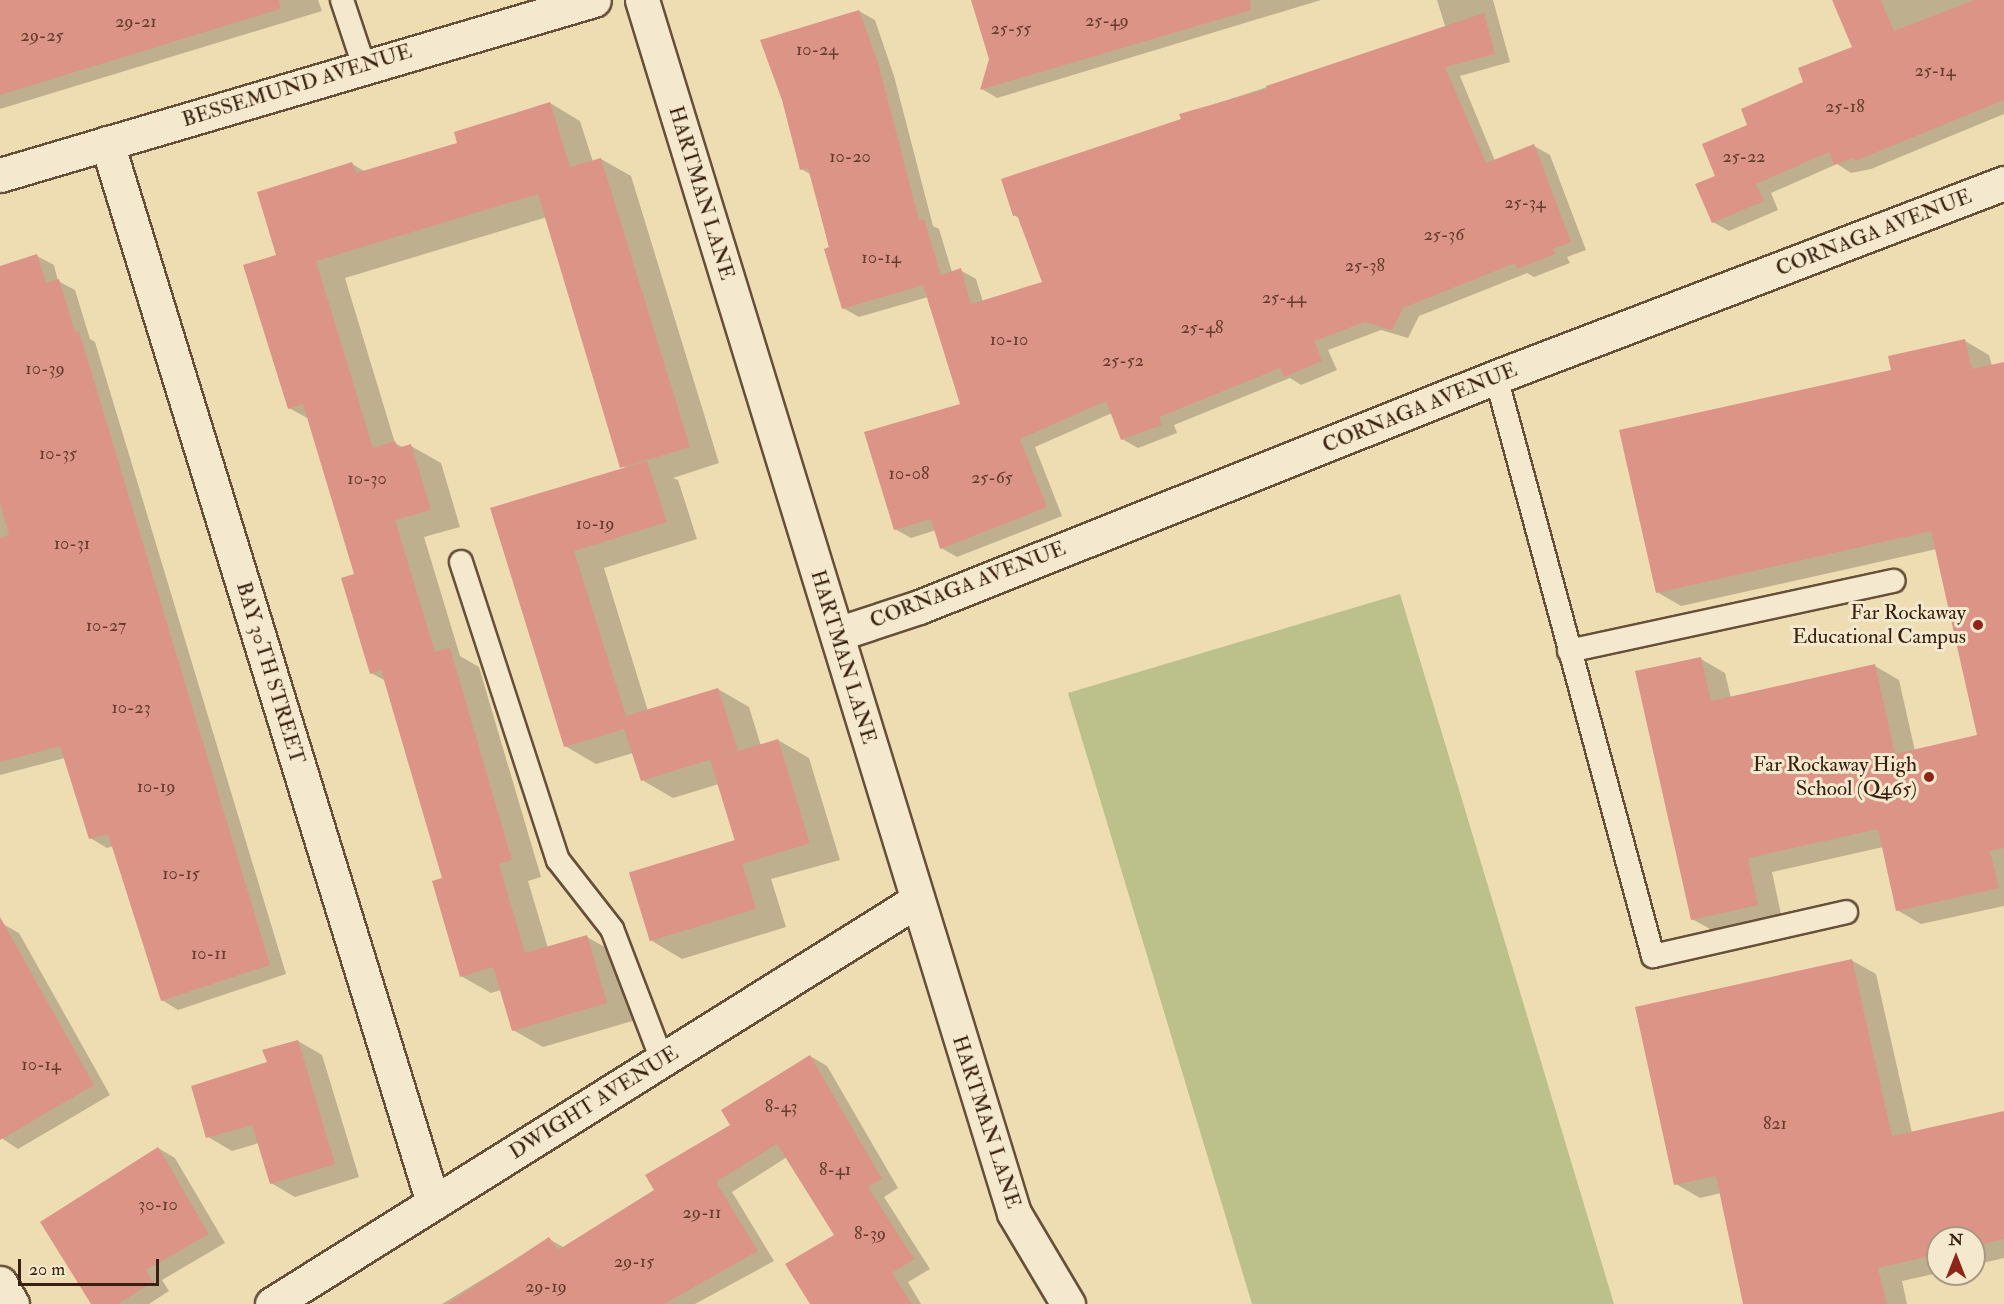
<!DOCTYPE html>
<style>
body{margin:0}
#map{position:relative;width:2004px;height:1304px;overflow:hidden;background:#eeddb3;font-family:"IM FELL Double Pica",serif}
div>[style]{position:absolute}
.green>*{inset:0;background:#bcc08a}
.shadow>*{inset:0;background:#0003}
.building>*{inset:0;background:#dc9486;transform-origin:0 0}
.roads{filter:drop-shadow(2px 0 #674f39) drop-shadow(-2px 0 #674f39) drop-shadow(0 2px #674f39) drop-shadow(0 -2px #674f39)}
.lane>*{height:22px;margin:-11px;padding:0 11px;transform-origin:11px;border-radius:11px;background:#f4e9ce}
.street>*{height:33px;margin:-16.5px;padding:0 16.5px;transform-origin:16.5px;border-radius:16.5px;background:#f4e9ce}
.dots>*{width:16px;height:16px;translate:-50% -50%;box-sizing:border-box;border:3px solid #f4e9ce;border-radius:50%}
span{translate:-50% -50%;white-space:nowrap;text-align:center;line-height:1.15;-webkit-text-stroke:6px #f4e9ce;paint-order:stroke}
.number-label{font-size:18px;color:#623d2e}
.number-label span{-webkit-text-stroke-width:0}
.street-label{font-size:21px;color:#3a2010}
.poi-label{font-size:21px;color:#3a2010}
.right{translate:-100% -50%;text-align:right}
.north{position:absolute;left:1926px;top:1226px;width:60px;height:60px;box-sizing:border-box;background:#f4e9ce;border:2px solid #aa9982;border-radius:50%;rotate:0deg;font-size:16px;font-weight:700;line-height:24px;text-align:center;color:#3a2010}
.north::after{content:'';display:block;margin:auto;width:21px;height:27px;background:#8f2418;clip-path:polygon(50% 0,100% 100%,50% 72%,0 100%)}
.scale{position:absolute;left:18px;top:1259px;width:141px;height:27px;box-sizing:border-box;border:3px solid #3a2010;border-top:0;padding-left:8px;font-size:18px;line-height:21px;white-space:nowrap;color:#3a2010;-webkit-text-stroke:4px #f4e9ce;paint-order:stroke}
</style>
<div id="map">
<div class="green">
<div style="clip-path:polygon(1400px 594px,1614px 1304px,1252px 1304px,1068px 693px)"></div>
</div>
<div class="shadow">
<div style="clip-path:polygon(0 0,318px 0,322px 11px,0 109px)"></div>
<div style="clip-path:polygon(975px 0,1321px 0,997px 98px,982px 89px,990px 58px)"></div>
<div style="clip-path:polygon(1437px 0,1493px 0,1510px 62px,1460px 76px,1495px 161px,1534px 146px,1550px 155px,1586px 250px,1567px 257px,1570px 263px,1534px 277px,1527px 273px,1419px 316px,1408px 338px,1381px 330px,1328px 350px,1337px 370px,1301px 385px,1290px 378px,1174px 425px,1177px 433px,1138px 448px,1122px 439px,1112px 413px,1035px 447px,1062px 516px,957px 557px,941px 548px,936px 530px,911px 538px,895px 529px,962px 405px,928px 297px,859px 317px,843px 308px,812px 175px,801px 169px,859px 11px,875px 20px,894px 76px,933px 226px,939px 229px,952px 272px,960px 270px,976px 279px,983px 302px,1044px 283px,1020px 219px,1014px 215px,1182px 120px,1181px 115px,1446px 29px)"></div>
<div style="clip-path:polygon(1833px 0,2004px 0,2004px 114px,1871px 169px,1851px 173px,1837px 164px,1771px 193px,1778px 210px,1729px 231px,1713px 222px,1717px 177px,1749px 126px,1854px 48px)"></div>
<div style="clip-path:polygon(550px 103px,580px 121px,593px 162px,601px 159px,631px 176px,719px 463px,673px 478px,678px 480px,697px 539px,604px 568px,648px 711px,718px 689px,749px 707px,761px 746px,778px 740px,809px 758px,840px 860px,771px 879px,786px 927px,682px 959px,652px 941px,738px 844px,719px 784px,673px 798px,642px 780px,633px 753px,596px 764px,565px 746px,492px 509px,625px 469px,547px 217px,345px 278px,395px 443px,404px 448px,411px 446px,441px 463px,460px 527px,424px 537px,460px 656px,479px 667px,541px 877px,528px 881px,548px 948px,587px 937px,617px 954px,636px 1020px,543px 1047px,513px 1030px,501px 990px,491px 993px,461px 976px,444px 879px,386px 681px,371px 673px,356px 575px,309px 419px,289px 408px,278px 256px,352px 164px,366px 172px,459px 144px)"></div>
<div style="clip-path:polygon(37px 256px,54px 265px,58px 281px,75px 290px,90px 339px,95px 342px,286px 974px,178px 1010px,162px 1000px,114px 846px,107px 848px,90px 838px,65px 758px,0 775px,0 267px)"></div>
<div style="clip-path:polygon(1965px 341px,1989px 355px,1992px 366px,2004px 363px,2004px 906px,1921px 924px,1897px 910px,1883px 847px,1772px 872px,1782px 919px,1717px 933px,1692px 919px,1701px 659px,1725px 673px,1731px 698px,1875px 666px,1899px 680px,1915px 751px,1979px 736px,1937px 549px,1681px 606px,1657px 592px,1893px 371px)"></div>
<div style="clip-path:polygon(3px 924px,19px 933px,110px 1095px,18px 1149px,0 1137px)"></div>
<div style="clip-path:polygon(1851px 960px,1876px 974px,1912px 1133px,2004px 1113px,2004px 1258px,1974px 1265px,1974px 1238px,1938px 1238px,1938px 1273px,1902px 1281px,1907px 1304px,1745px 1304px,1721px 1193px,1700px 1198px,1676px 1184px)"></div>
<div style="clip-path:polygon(298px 1041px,322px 1055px,359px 1177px,295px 1197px,271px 1183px,259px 1143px,232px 1151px,208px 1137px,269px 1063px)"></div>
<div style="clip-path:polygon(810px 1056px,827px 1066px,898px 1188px,884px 1197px,930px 1269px,908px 1282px,921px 1304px,812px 1304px,836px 1236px,787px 1157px,732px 1192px,774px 1261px,695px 1304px,442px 1304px,549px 1239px,565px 1248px,656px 1190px)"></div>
<div style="clip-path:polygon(158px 1148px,175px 1158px,225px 1243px,162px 1280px,169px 1291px,149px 1304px,93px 1304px)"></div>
</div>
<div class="building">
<div style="clip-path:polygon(0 0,279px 0,280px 9px,0 95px)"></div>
<div style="clip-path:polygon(971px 0,1250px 0,1251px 10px,980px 90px,989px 59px)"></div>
<div style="clip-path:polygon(1832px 0,1881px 0,1894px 31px,1974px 0,2004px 0,2004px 100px,1855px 161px,1853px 158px,1834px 165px,1829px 152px,1756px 184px,1764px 201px,1712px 223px,1695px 184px,1715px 176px,1702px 144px,1747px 125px,1741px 109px,1803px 82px,1798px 68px,1852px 47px)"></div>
<div style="clip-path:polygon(859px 10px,879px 66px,919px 220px,924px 219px,941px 275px,961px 268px,971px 304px,1042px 282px,1017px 215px,1013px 216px,1001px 179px,1181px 119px,1179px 114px,1267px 89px,1266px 86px,1484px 13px,1495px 54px,1445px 67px,1486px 163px,1534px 144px,1571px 242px,1553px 249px,1555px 254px,1517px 269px,1515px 263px,1403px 308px,1392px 330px,1365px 322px,1314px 341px,1322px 361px,1284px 377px,1280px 368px,1159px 417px,1162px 425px,1121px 440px,1106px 401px,1020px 439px,1047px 507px,940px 549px,931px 519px,894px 530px,864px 432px,960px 404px,923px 285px,842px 309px,824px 249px,829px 247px,808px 168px,800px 170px,782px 100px,760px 40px)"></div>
<div style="clip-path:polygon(550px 102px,570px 167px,601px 158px,690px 447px,620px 468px,538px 194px,316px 261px,373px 448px,395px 441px,398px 448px,411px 444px,431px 510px,395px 520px,435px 652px,450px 648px,512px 860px,499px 864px,525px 953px,587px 935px,607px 1003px,512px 1031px,493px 967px,460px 977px,432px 881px,442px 878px,381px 670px,370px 674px,341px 578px,354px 574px,303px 404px,288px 409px,243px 265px,276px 255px,257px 192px,352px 162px,356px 173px,457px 143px,454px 132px)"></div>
<div style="clip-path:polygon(37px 254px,46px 283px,59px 279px,75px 332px,79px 331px,270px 965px,161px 1001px,108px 834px,89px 839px,60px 746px,0 762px,0 538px,9px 535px,0 502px,0 266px)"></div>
<div style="clip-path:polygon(1965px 339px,1972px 369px,2004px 362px,2004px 848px,1990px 851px,1999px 888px,1896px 911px,1878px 829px,1748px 858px,1758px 905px,1691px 920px,1635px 671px,1701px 657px,1711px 701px,1875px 664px,1895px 754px,1977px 735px,1931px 531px,1656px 593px,1619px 430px,1891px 370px,1888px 356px)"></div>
<div style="clip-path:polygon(647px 461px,667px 522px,574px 551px,626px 716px,718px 688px,738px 751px,641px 781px,624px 729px,564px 747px,490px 508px)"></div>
<div style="left:778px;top:739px;width:109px;height:71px;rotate:73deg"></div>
<div style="left:735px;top:840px;width:72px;height:111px;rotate:73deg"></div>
<div style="clip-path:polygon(0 917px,94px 1085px,0 1140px)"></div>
<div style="clip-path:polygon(1852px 959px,1892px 1136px,2004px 1111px,2004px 1239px,1974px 1246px,1974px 1238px,1938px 1238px,1938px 1254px,1878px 1268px,1887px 1304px,1743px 1304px,1716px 1176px,1674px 1185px,1635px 1007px)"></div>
<div style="clip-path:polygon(298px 1040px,335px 1164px,270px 1184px,252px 1125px,206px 1138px,191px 1086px,267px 1062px,262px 1050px)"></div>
<div style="clip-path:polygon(810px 1055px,882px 1179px,868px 1187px,914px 1259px,892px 1273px,912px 1304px,810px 1304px,785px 1264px,834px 1235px,777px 1144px,716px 1182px,758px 1251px,664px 1304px,447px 1304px,549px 1237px,558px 1250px,654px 1190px,645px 1175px,730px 1125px,721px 1110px)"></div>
<div style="clip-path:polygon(158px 1147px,209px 1234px,146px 1270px,153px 1282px,118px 1304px,91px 1304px,40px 1222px)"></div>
</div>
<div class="roads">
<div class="lane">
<div style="left:342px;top:0;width:70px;rotate:71.6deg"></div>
<div style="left:1496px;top:377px;width:600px;rotate:74.83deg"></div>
<div style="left:1653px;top:956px;width:198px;rotate:-12.8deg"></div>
<div style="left:461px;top:562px;width:313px;rotate:72deg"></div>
<div style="left:558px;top:860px;width:88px;rotate:52deg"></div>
<div style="left:612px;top:929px;width:140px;rotate:69.1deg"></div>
<div style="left:1569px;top:651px;width:332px;rotate:-12.2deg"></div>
</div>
<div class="street">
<div style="left:642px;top:0;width:1269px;rotate:72.95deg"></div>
<div style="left:1014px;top:1213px;width:106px;rotate:59.3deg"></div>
<div style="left:107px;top:143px;width:1109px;rotate:72.9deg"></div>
<div style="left:0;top:175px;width:619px;rotate:-16.42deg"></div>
<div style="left:837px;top:634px;width:86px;rotate:-18.2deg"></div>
<div style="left:919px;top:607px;width:621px;rotate:-21.73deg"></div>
<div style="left:1496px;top:377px;width:544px;rotate:-20.9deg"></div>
<div style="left:0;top:1283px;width:24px;rotate:60deg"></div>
<div style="left:272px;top:1304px;width:760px;rotate:-32.04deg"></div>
</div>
</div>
<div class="dots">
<div style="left:1978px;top:625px;background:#8f2418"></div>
<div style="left:1929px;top:777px;background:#8f2418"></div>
</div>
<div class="number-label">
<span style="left:1107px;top:21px">25-49</span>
<span style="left:136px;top:22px">29-21</span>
<span style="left:1011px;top:29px">25-55</span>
<span style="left:42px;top:36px">29-25</span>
<span style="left:817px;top:50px">10-24</span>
<span style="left:1935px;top:71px">25-14</span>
<span style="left:1845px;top:107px">25-18</span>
<span style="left:850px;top:157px">10-20</span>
<span style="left:1744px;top:157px">25-22</span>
<span style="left:1525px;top:203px">25-34</span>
<span style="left:1444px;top:235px">25-36</span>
<span style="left:881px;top:258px">10-14</span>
<span style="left:1365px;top:266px">25-38</span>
<span style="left:1284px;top:298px">25-44</span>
<span style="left:1202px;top:328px">25-48</span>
<span style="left:1009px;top:340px">10-10</span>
<span style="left:1123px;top:361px">25-52</span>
<span style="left:45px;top:369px">10-39</span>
<span style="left:58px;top:454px">10-35</span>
<span style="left:909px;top:474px">10-08</span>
<span style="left:992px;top:478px">25-65</span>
<span style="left:367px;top:479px">10-30</span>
<span style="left:595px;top:524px">10-19</span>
<span style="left:72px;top:544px">10-31</span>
<span style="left:106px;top:626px">10-27</span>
<span style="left:131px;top:708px">10-23</span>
<span style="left:156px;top:787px">10-19</span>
<span style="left:181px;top:874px">10-15</span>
<span style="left:209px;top:954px">10-11</span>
<span style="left:41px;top:1065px">10-14</span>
<span style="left:781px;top:1107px">8-43</span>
<span style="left:1775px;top:1124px">821</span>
<span style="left:835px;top:1170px">8-41</span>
<span style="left:158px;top:1205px">30-10</span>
<span style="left:702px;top:1213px">29-11</span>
<span style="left:870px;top:1234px">8-39</span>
<span style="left:634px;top:1262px">29-15</span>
<span style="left:546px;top:1287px">29-19</span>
</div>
<div class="street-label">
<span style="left:297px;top:86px;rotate:-17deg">BESSEMUND AVENUE</span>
<span style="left:701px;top:193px;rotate:73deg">HARTMAN LANE</span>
<span style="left:1874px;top:233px;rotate:-21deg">CORNAGA AVENUE</span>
<span style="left:1420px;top:408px;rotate:-22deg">CORNAGA AVENUE</span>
<span style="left:968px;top:585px;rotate:-21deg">CORNAGA AVENUE</span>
<span style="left:843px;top:657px;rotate:73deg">HARTMAN LANE</span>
<span style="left:270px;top:673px;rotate:73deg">BAY 30TH STREET</span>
<span style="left:594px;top:1103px;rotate:-32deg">DWIGHT AVENUE</span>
<span style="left:986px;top:1122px;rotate:72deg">HARTMAN LANE</span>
</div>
<div class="poi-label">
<span class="right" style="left:1966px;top:625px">Far Rockaway<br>Educational Campus</span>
<span class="right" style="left:1917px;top:777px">Far Rockaway High<br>School (Q465)</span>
</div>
<div class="north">N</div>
<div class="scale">20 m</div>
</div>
